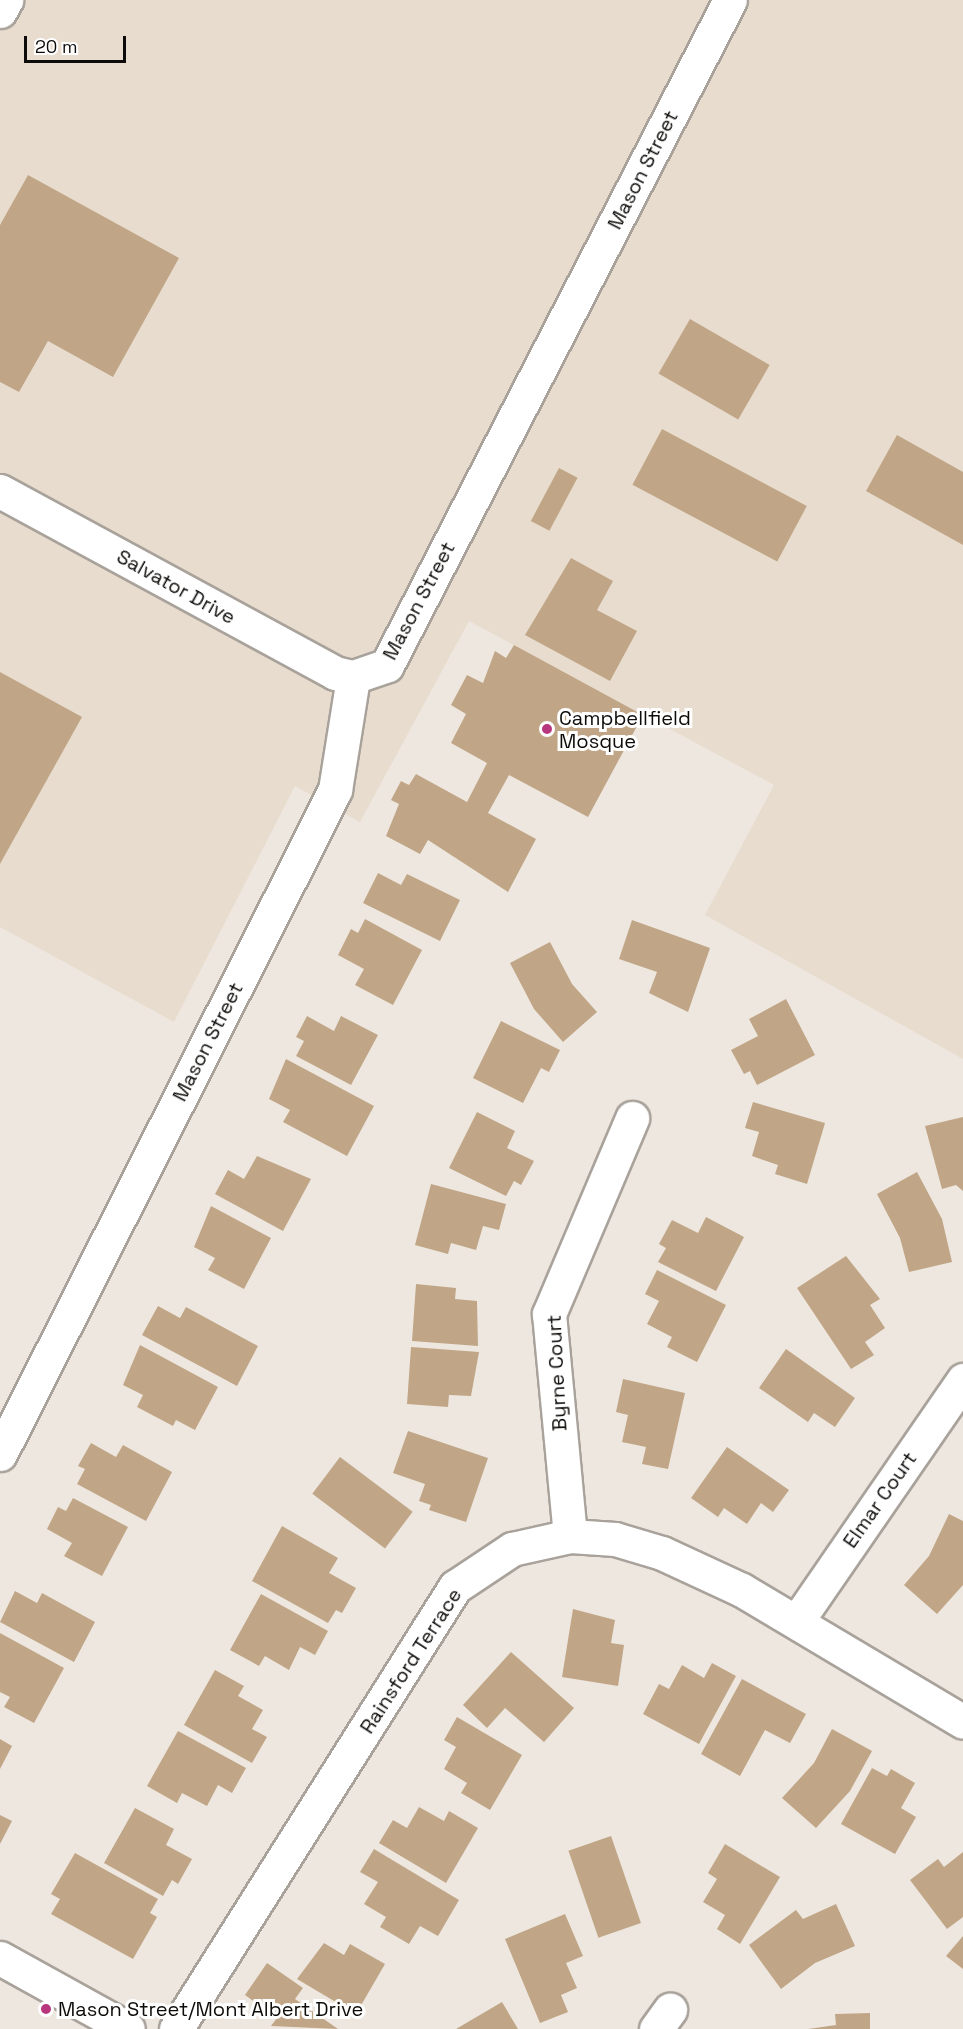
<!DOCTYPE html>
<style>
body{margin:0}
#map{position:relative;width:963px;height:2029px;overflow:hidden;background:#eee7df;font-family:"Space Grotesk",sans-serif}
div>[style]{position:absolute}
.built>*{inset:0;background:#e8dcce}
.building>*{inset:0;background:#c0a686;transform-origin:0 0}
.roads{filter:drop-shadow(2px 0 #a8a29b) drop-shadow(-2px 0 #a8a29b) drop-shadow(0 2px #a8a29b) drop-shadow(0 -2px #a8a29b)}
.minor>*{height:33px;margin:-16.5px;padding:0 16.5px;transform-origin:16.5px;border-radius:16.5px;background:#fff}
.dots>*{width:16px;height:16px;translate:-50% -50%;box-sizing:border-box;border:3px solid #fff;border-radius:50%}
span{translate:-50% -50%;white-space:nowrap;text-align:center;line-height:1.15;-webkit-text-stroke:6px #fff;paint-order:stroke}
.street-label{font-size:20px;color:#0e0c0a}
.poi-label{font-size:20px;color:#0e0c0a}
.left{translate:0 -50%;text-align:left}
.scale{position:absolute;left:24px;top:36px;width:102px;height:27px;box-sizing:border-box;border:3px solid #0e0c0a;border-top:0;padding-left:8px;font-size:18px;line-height:21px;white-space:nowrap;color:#0e0c0a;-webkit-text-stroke:4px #fff;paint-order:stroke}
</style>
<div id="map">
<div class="built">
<div style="clip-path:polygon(0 0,963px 0,963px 1059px,705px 915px,774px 785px,469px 621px,360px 822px,295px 786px,174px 1022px,0 927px)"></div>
</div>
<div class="building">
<div style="clip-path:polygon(28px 175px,179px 258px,113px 377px,48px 341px,19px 392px,0 382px,0 225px)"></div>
<div style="left:690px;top:319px;width:92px;height:63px;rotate:30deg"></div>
<div style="left:662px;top:429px;width:164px;height:63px;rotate:28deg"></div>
<div style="clip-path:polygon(897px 435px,963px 472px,963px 545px,866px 491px)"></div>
<div style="left:559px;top:468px;width:21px;height:60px;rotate:28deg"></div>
<div style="clip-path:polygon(571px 558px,613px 581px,597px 610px,637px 631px,610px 681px,525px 635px)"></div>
<div style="clip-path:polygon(514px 645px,643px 715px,588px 817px,509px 775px,488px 813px,536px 839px,508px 892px,428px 840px,420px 854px,386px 836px,399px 804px,391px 800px,401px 781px,409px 785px,416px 774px,467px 802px,487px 763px,451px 743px,466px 714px,451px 705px,467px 675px,483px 683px,495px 651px,506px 658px)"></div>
<div style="clip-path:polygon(0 672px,82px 717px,0 864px)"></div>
<div style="clip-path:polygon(378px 873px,401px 885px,407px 874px,460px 900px,440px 941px,363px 903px)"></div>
<div style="clip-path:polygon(365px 919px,422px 950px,393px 1005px,355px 985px,364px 969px,338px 955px,351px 929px,358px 933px)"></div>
<div style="clip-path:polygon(632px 920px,710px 948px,688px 1012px,649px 993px,657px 972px,619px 959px)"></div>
<div style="clip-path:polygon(550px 942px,572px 984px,597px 1012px,563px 1042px,534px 1009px,510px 963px)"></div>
<div style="clip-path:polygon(786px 999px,815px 1055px,757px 1085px,750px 1071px,744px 1074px,731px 1050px,758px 1036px,749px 1019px)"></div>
<div style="clip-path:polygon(307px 1016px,334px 1031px,341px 1016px,378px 1035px,351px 1085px,296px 1056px,304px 1041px,296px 1037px)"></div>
<div style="clip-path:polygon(501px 1021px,560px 1050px,549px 1072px,541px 1068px,523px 1103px,473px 1078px)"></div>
<div style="clip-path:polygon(286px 1059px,374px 1106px,347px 1156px,283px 1122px,290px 1110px,269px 1099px)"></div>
<div style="clip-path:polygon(753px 1102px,825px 1123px,807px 1184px,775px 1174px,778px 1165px,752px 1156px,759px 1132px,745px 1128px)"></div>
<div style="clip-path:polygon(477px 1112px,515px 1131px,507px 1148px,534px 1161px,521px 1185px,514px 1181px,506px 1196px,449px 1168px)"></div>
<div style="clip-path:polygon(963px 1117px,963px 1191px,956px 1185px,942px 1189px,925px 1126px)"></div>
<div style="clip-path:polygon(257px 1156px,311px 1179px,283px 1231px,215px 1194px,228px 1170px,244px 1179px)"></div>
<div style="clip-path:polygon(917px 1172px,942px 1219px,952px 1262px,909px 1272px,900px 1238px,877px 1194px)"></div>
<div style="clip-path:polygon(431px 1184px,506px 1204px,499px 1230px,483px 1226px,476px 1250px,451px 1243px,448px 1254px,415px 1245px)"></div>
<div style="clip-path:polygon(211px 1206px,271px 1238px,244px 1289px,208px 1270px,215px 1258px,194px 1247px)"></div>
<div style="clip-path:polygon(706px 1217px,744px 1237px,716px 1291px,658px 1262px,666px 1248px,659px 1244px,672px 1220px,698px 1233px)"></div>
<div style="clip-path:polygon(846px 1256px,880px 1299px,870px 1305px,885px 1328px,865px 1342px,874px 1355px,851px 1369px,797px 1288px)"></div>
<div style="clip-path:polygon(657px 1270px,726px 1305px,697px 1362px,667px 1347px,672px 1337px,647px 1324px,659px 1301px,645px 1294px)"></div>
<div style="clip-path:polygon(416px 1284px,456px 1288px,455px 1299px,477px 1301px,478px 1346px,412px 1341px)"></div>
<div style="clip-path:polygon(158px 1306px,180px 1318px,186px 1307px,258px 1346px,237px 1386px,142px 1335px)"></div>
<div style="clip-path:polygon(140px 1345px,218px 1387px,195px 1430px,176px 1420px,173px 1426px,137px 1407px,143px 1395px,123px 1385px)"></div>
<div style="clip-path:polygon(411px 1347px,479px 1352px,471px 1396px,449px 1395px,448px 1407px,407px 1404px)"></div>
<div style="clip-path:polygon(786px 1349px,855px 1398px,835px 1427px,814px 1413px,808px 1422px,759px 1388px)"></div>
<div style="clip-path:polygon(623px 1379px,685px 1393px,668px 1469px,642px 1464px,646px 1447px,622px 1442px,628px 1415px,616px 1412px)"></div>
<div style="clip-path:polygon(408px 1431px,488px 1458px,466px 1522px,429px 1510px,431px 1505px,419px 1501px,425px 1484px,393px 1473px)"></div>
<div style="clip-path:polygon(91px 1443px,116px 1457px,123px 1445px,172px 1472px,146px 1521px,77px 1484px,85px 1469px,78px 1466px)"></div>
<div style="clip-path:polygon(727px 1447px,789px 1490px,773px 1512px,761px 1503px,747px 1524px,724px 1508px,718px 1517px,691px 1498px)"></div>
<div style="left:340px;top:1457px;width:91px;height:46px;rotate:37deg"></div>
<div style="clip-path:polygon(73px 1498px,128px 1527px,102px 1576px,64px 1556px,72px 1543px,47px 1529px,58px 1507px,66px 1511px)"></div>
<div style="clip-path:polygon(949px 1514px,963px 1521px,963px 1585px,937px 1614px,904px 1585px,929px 1556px)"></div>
<div style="clip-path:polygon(282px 1526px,338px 1558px,329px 1573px,356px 1588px,342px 1613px,336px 1610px,328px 1623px,252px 1581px)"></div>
<div style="clip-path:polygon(15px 1591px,37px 1603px,42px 1593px,95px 1622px,74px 1662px,0 1622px)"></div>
<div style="clip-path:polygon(261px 1594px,328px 1631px,315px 1655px,300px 1647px,289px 1670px,265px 1656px,259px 1666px,230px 1650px)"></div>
<div style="clip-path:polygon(573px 1609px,615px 1620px,611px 1643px,624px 1645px,618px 1686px,562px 1677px)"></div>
<div style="clip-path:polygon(0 1633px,64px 1668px,34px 1723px,4px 1707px,10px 1697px,0 1692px)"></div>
<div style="clip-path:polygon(511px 1652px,574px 1708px,544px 1742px,505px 1708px,487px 1728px,463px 1705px)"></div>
<div style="clip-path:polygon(712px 1663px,736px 1676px,699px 1744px,643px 1714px,659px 1684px,669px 1689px,682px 1665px,704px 1678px)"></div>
<div style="clip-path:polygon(215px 1670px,244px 1686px,238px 1696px,263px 1710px,252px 1729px,267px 1737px,252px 1763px,184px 1725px)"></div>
<div style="clip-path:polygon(742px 1679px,806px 1714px,790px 1743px,765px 1730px,740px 1776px,701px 1754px)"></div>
<div style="clip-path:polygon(457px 1717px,522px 1755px,490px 1810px,461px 1793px,467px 1783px,444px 1769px,456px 1747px,444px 1740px)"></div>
<div style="clip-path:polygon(832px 1729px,872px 1751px,850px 1791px,816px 1828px,782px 1798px,814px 1763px)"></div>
<div style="clip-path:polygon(178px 1731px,246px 1768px,232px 1793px,218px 1785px,207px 1806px,182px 1793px,177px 1803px,147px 1786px)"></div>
<div style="clip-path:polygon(0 1739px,12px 1746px,0 1769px)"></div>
<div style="clip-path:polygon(872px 1768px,887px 1776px,891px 1769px,915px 1783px,901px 1808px,916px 1817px,895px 1854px,841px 1824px)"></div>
<div style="clip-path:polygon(419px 1807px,444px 1821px,449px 1811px,478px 1828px,446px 1883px,379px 1843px,393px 1820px,407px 1828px)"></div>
<div style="clip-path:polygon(135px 1808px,174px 1829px,166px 1845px,192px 1859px,178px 1884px,172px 1880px,163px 1896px,104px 1863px)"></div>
<div style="clip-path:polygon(0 1815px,12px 1821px,0 1844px)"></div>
<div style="left:611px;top:1836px;width:92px;height:45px;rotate:71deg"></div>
<div style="clip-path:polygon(725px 1844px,780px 1877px,740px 1944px,717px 1929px,725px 1915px,703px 1902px,717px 1879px,708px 1873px)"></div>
<div style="clip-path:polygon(374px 1849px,459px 1900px,438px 1936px,420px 1926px,409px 1944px,380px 1927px,386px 1917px,364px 1904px,378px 1882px,360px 1872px)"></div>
<div style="clip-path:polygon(963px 1852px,963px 1917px,947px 1929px,910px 1880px,938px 1859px,944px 1867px)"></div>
<div style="clip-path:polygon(75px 1853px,158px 1899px,150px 1913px,157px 1917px,133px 1959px,51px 1914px,60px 1899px,51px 1894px)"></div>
<div style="clip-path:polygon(836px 1904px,855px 1946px,815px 1963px,781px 1989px,749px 1945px,796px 1910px,803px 1919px)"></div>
<div style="clip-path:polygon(565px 1914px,583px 1956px,566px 1963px,577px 1988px,561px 1995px,568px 2012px,540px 2023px,505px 1939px)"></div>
<div style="clip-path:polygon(963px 1936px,963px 1969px,946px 1956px)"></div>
<div style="clip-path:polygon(324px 1943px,344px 1955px,350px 1944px,385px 1964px,356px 2014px,297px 1979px)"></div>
<div style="clip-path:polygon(267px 1963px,303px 1988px,295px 1999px,338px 2029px,271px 2026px,277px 2018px,245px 1995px)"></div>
<div style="clip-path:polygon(502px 2002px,518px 2029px,456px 2029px)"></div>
<div style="clip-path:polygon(870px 2013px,870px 2029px,808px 2029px,836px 2025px,835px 2014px)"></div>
</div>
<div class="roads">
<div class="minor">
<div style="left:0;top:11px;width:13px;rotate:-61deg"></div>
<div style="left:0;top:491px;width:381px;rotate:28.5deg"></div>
<div style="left:335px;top:673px;width:18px;rotate:13deg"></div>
<div style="left:353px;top:677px;width:36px;rotate:-19deg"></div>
<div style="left:387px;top:665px;width:748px;rotate:-62.72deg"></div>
<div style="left:0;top:1454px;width:744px;rotate:-63.23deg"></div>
<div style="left:335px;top:790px;width:114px;rotate:-80.9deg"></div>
<div style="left:570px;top:1536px;width:223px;rotate:-95.4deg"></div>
<div style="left:549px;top:1314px;width:213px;rotate:-67deg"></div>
<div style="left:797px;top:1621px;width:293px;rotate:-55.4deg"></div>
<div style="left:0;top:1958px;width:146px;rotate:29deg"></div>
<div style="left:176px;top:2029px;width:523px;rotate:-57.74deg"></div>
<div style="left:455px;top:1587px;width:69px;rotate:-33.7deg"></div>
<div style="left:512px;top:1549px;width:59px;rotate:-12.6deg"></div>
<div style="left:570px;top:1536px;width:45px;rotate:3.8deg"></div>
<div style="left:615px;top:1539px;width:49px;rotate:16.6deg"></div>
<div style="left:662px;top:1553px;width:88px;rotate:24.8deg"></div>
<div style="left:742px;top:1590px;width:257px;rotate:30.8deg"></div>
<div style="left:656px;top:2029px;width:24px;rotate:-54deg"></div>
</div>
</div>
<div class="dots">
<div style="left:547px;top:729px;background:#b8367e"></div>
<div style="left:46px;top:2009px;background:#b8367e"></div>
</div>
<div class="street-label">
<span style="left:643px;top:170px;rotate:-63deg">Mason Street</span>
<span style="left:176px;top:587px;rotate:29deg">Salvator Drive</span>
<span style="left:419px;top:601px;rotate:-62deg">Mason Street</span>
<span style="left:208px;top:1042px;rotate:-63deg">Mason Street</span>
<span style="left:557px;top:1373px;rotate:-93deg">Byrne Court</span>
<span style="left:880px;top:1500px;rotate:-55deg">Elmar Court</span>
<span style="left:411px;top:1661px;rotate:-57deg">Rainsford Terrace</span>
</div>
<div class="poi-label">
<span class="left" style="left:559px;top:730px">Campbellfield<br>Mosque</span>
<span class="left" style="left:58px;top:2009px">Mason Street/Mont Albert Drive</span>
</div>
<div class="scale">20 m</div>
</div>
